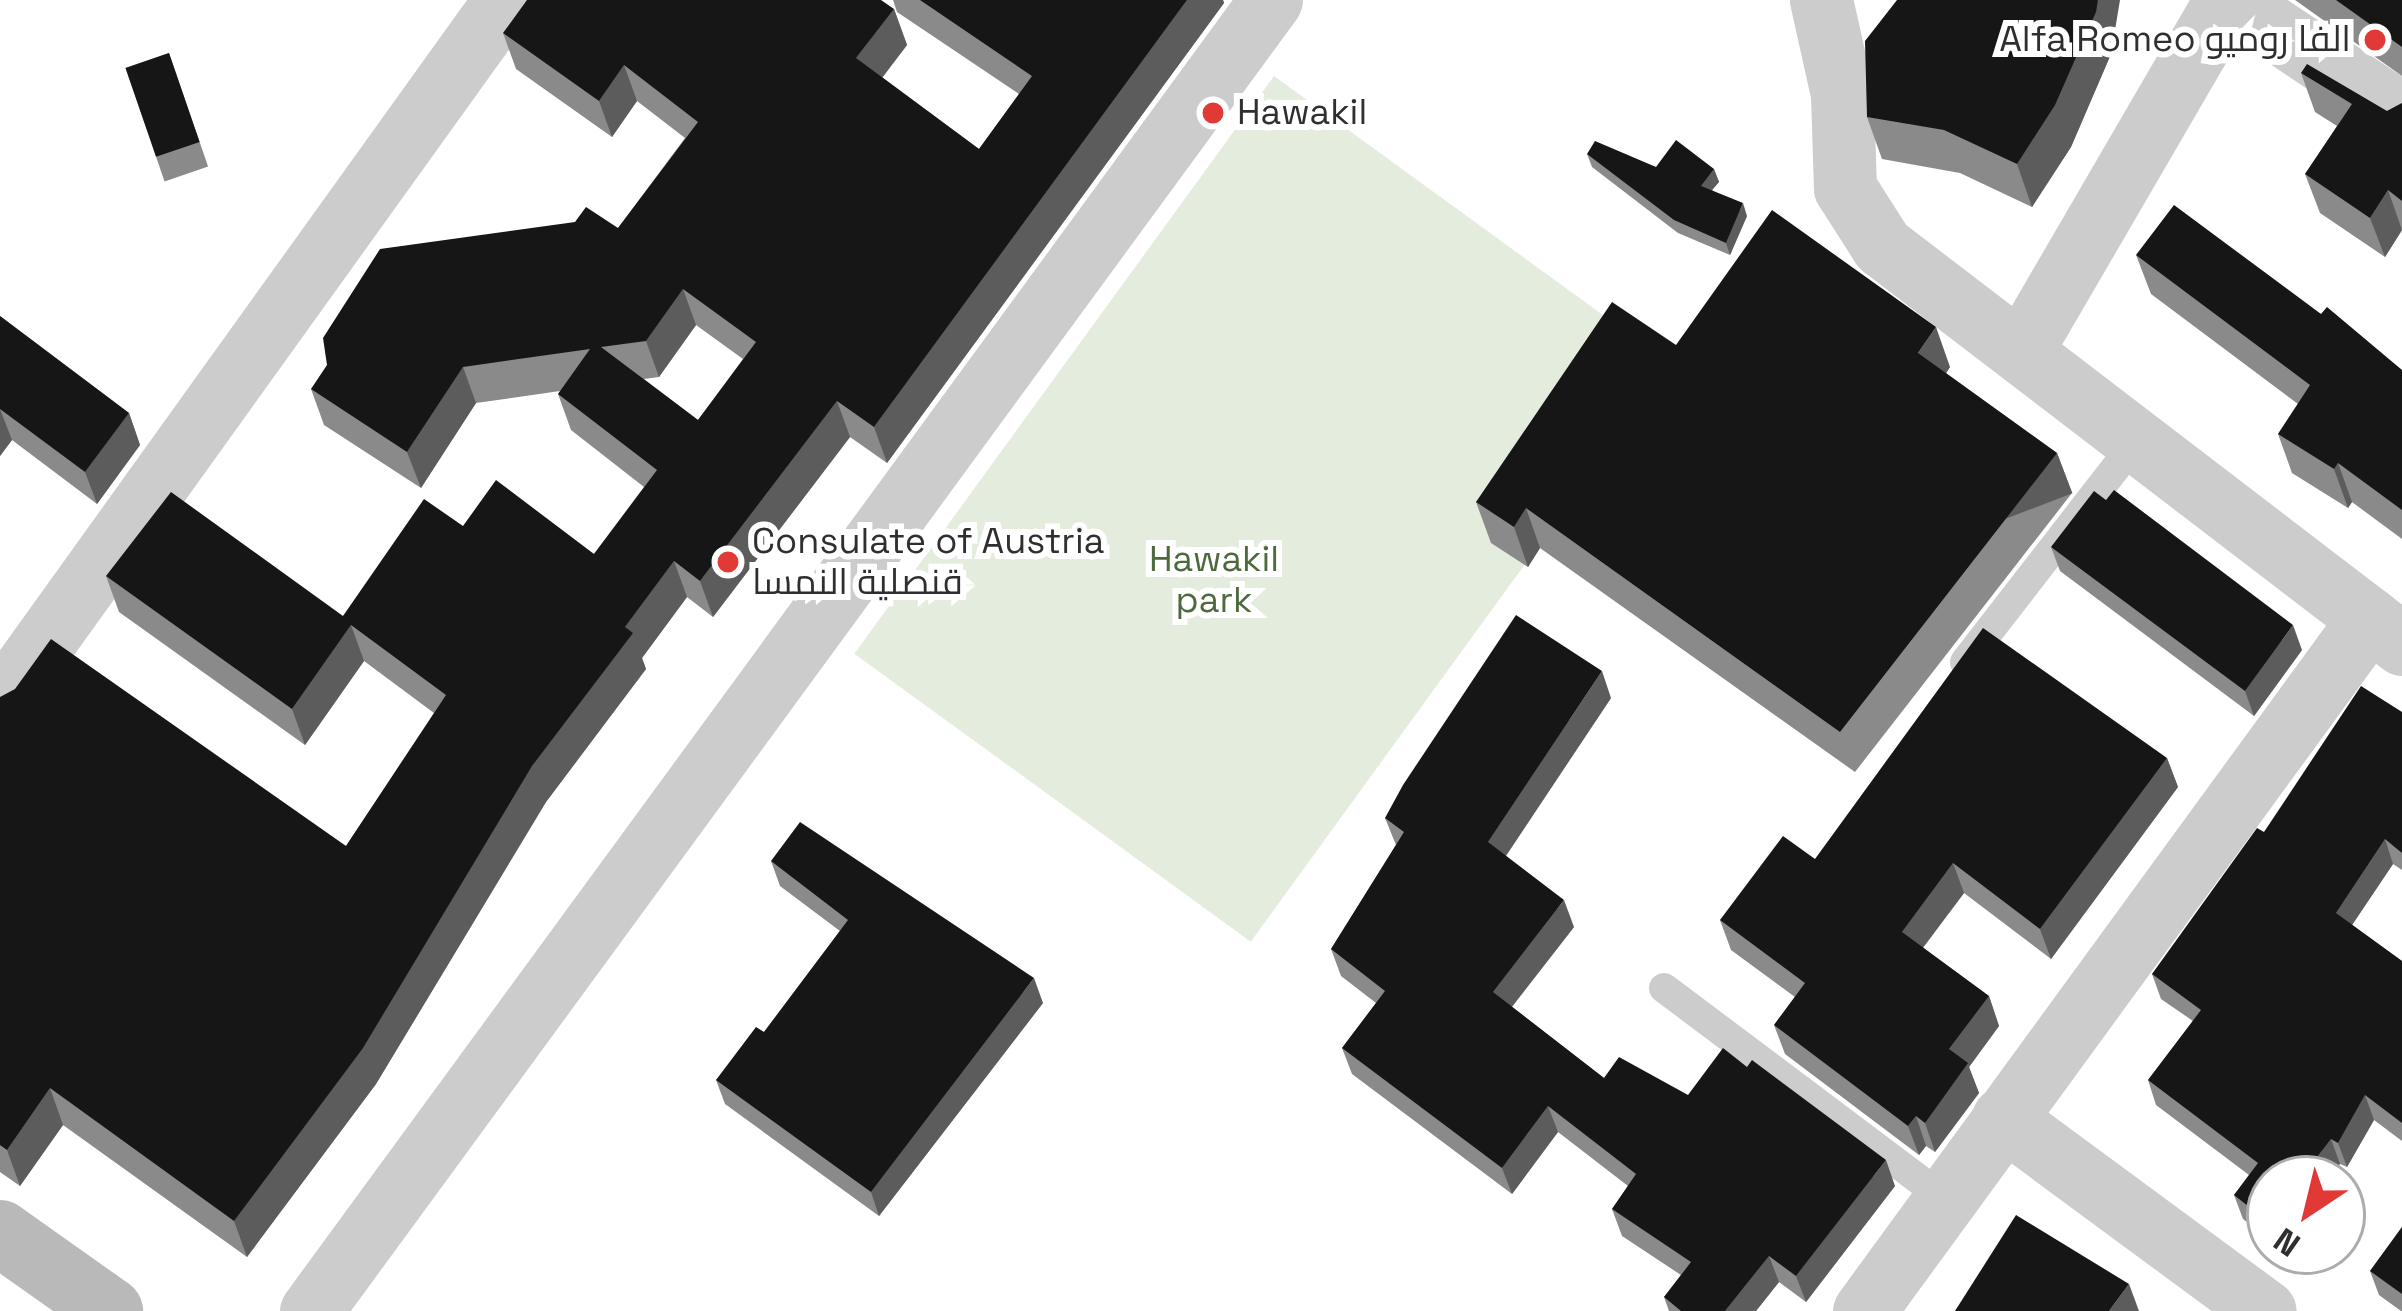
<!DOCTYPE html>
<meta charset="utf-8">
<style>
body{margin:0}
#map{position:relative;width:2402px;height:1311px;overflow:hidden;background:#fff;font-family:"Space Grotesk",Cairo,sans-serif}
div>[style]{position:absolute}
.green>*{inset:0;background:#e4ecdd;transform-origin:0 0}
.lane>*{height:30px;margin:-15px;padding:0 15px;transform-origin:15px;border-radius:15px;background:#ccc}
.street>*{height:63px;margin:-31.5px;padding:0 31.5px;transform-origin:31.5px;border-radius:31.5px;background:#ccc}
.secondary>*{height:66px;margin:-33px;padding:0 33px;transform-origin:33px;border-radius:33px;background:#b9b9b9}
.wall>*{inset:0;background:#8a8a8a;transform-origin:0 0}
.shaded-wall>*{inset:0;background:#5c5c5c;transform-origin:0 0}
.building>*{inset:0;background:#161616;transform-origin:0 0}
.dots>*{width:33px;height:33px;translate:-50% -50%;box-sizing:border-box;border:6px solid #fff;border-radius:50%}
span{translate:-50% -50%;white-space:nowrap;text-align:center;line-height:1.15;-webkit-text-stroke:12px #fff;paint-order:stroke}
.poi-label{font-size:36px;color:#2f2f2f}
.right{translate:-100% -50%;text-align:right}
.left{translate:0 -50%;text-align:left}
.park-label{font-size:36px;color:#4e6a3d}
.north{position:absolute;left:2246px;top:1155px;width:120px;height:120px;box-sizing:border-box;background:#fff;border:3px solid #acacac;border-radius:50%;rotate:215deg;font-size:33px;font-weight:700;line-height:48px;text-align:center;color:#2f2f2f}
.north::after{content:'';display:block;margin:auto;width:42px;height:54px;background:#e13a36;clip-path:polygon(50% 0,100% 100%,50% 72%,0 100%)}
</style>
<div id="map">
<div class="green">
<div style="left:1274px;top:76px;width:490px;height:714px;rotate:36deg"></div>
</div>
<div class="lane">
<div style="left:1965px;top:662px;width:282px;rotate:-52.2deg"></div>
<div style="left:1664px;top:988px;width:351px;rotate:36.9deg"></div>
</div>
<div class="street">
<div style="left:1821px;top:0;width:96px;rotate:77.4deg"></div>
<div style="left:1842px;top:94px;width:94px;rotate:88.2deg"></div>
<div style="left:1845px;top:188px;width:69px;rotate:57.5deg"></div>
<div style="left:1882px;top:246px;width:655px;rotate:37.43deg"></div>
<div style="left:2023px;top:348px;width:385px;rotate:-59.8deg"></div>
<div style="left:2217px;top:15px;width:21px;rotate:-37deg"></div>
<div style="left:2234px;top:2px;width:202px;rotate:33.7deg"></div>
<div style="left:0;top:703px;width:866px;rotate:-54.31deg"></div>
<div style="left:2003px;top:1118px;width:325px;rotate:36.4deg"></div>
<div style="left:311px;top:1311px;width:1625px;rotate:-53.79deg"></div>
<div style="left:1864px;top:1311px;width:857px;rotate:-53.88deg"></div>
</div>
<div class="secondary">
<div style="left:0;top:1233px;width:135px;rotate:35.3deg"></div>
</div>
<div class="wall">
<div style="clip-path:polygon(evenodd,893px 0,1223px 0,1224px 3px,887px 463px,850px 437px,713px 617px,687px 597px,642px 658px,646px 669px,546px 802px,376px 1084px,247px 1257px,63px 1125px,20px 1186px,0 1172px,0 697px,346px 846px,434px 713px,364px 661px,305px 745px,119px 612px,106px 576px,343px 616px,463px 526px,594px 554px,644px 487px,571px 430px,558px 394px,560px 391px,476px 403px,421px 488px,324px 425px,311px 389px,618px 228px,685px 138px,637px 101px,612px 137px,516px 69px,503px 33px,894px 9px,907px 45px,882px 77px,979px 149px,1019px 94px,897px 12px,893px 0,696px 325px,743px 359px,698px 420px,644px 379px,659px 377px,696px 325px)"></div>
<div style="clip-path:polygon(2295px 0,2402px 0,2402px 76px)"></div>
<div style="left:169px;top:53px;width:120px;height:46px;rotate:71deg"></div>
<div style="clip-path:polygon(2111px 54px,2071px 147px,2032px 207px,1960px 173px,1882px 159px,1867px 117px)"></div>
<div style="clip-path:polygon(2301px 73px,2387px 111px,2402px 103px,2402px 230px,2385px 257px,2320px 213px,2305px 174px,2337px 126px,2315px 112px)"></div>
<div style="clip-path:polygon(1587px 154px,1656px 167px,1714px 169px,1719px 182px,1712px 190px,1747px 216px,1730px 255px,1678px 233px,1592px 167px)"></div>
<div style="clip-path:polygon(2136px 255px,2321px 314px,2402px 370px,2402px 539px,2352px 502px,2348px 508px,2292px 473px,2278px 434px,2298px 404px,2151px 294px)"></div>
<div style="clip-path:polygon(0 316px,129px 413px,140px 445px,97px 504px,12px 440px,0 456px)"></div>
<div style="clip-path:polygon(1676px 345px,1950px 367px,1946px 373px,2057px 453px,2072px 493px,1855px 772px,1540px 548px,1528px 567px,1491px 543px,1476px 502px)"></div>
<div style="clip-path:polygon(2051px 547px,2302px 650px,2254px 716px,2060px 571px)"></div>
<div style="clip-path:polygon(1611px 698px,1506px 856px,1574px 927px,1512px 1007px,1604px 1078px,1688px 1095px,1895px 1186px,1806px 1302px,1779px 1282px,1756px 1311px,1669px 1311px,1664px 1297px,1681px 1275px,1622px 1236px,1612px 1209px,1628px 1186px,1558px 1132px,1512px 1194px,1352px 1074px,1342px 1048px,1376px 1003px,1341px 976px,1331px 949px,1396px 845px,1385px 818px)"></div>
<div style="clip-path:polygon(2402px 712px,2402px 870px,2393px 864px,2352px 925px,2402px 961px,2402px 1141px,2374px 1120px,2347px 1167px,2340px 1164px,2270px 1179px,2270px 1240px,2243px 1219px,2234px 1195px,2249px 1175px,2156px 1105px,2148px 1080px,2193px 1021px,2161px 999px,2152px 974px,2264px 832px)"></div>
<div style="clip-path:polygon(2167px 758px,2178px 787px,2051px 959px,1964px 893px,1923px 948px,1989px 996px,1999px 1026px,1969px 1067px,1979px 1093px,1935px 1152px,1926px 1146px,1919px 1155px,1785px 1054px,1774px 1025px,1795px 997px,1731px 950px,1720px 920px,1815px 859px)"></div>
<div style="clip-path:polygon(771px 861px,1043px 1003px,879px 1216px,725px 1104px,716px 1080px,764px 1032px,840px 931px,780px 886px)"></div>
<div style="clip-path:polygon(2402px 1227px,2402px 1311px,2401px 1311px,2379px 1295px,2370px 1271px)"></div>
</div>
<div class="shaded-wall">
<div style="clip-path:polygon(1187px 0,1223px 0,1224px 3px,887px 463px,874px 427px)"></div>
<div style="clip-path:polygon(2098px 0,2120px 0,2111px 54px,2071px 147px,2032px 207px,2017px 164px)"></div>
<div style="clip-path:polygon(894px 9px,907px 45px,870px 94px,856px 58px)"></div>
<div style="clip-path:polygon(624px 65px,637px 101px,612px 137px,599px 101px)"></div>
<div style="clip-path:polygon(1714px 169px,1719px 182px,1705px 198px,1701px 186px)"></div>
<div style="clip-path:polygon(2388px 190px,2402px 230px,2385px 257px,2370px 218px)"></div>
<div style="clip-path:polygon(1743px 203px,1747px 216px,1730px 255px,1726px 243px)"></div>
<div style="clip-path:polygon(683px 289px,696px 325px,659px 377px,646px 341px)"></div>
<div style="clip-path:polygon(1936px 327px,1950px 367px,1933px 393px,1918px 353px)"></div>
<div style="clip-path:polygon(463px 367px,476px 403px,421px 488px,407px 452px)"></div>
<div style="clip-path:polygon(837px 401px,850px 437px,713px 617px,700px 581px)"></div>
<div style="clip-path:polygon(0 409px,12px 440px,0 456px)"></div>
<div style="clip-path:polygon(129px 413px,140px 445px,97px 504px,85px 472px)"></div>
<div style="left:2057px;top:453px;width:43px;height:353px;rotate:69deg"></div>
<div style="clip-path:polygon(2338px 463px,2352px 502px,2348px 508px,2334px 469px)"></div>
<div style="clip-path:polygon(1526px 508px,1540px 548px,1528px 567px,1514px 527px)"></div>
<div style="clip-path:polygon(674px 561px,687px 597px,642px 658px,646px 669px,546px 802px,376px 1084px,247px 1257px,234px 1221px,532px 766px,625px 627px)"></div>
<div style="clip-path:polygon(351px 625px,364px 661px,305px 745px,292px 709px)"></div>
<div style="clip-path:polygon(2293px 625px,2302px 650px,2254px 716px,2245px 691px)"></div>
<div style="clip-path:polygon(1602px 671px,1611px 698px,1497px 869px,1488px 842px)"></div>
<div style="clip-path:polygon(2167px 758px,2178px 787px,2051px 959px,2040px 929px)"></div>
<div style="clip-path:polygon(2385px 839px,2393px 864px,2344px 937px,2336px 913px)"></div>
<div style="clip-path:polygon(1953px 863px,1964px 893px,1912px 962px,1902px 932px)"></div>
<div style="clip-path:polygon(1564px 900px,1574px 927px,1503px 1018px,1493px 992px)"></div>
<div style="clip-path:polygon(1034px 978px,1043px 1003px,879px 1216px,871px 1192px)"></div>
<div style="clip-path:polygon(1989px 996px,1999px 1026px,1969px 1067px,1979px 1093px,1935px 1152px,1925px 1123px,1949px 1049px)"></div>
<div style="clip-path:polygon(50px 1088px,63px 1125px,20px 1186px,7px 1150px)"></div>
<div style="clip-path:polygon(2365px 1095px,2374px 1120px,2347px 1167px,2338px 1143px)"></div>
<div style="clip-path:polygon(1548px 1106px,1558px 1132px,1512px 1194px,1502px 1168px)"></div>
<div style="clip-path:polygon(1916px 1116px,1926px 1146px,1919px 1155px,1908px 1126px)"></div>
<div style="clip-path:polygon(2331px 1139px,2340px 1164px,2328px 1179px,2300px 1179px)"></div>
<div style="clip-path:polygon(1886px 1160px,1895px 1186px,1806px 1302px,1796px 1276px)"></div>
<div style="clip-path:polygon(1769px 1256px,1779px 1282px,1756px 1311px,1725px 1311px)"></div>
<div style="clip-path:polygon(2129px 1284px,2139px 1311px,2109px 1311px)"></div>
</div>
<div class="building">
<div style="clip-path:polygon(evenodd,527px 0,881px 0,894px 9px,856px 58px,979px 149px,1032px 76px,920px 0,1187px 0,874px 427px,837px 401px,700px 581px,674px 561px,625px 627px,633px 633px,532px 766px,363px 1048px,234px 1221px,50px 1088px,7px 1150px,0 1145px,0 697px,15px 689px,51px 639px,346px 846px,446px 695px,351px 625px,292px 709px,106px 576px,171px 492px,343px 616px,424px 499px,463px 526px,496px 480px,594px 554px,657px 470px,558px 394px,590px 349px,463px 367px,407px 452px,311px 389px,327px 365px,323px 338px,380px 249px,575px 222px,586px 207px,618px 228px,698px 122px,624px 65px,599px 101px,503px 33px,527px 0,683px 289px,756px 342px,698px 420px,601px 347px,646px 341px,683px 289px)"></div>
<div style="clip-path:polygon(1897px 0,2098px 0,2096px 12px,2055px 105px,2017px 164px,1944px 130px,1867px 117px,1865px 41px)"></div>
<div style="clip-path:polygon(2336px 0,2402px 0,2402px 47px)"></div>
<div style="left:169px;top:53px;width:94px;height:46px;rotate:71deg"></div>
<div style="clip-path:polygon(2307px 64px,2387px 111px,2402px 103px,2402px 201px,2388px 190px,2370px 218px,2305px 174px,2352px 104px,2301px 73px)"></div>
<div style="clip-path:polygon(1676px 140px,1714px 169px,1701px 186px,1743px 203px,1726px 243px,1674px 220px,1587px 154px,1595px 141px,1656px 167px)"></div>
<div style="clip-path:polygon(2174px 205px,2321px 314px,2327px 307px,2402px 370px,2402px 510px,2338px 463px,2334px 469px,2278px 434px,2310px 385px,2136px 255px)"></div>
<div style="clip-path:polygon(1772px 210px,1936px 327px,1918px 353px,2057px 453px,1840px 732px,1526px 508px,1514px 527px,1476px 502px,1612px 302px,1676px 345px)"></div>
<div style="clip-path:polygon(0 316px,129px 413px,85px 472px,0 409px)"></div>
<div style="clip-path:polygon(2114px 490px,2293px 625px,2245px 691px,2051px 547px,2094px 491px,2106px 500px)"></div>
<div style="clip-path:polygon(1516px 615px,1602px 671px,1488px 842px,1564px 900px,1493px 992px,1604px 1078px,1619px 1057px,1688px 1095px,1723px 1048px,1747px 1067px,1752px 1060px,1886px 1160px,1796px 1276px,1769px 1256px,1725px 1311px,1681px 1311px,1664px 1297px,1691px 1262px,1612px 1209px,1636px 1174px,1548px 1106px,1502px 1168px,1342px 1048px,1385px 991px,1331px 949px,1404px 832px,1385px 818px,1403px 785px)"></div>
<div style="clip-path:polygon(1983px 628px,2167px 758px,2040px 929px,1953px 863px,1902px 932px,1989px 996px,1949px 1049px,1968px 1063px,1925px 1123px,1916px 1116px,1908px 1126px,1774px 1025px,1805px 983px,1720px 920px,1783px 836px,1815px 859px)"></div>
<div style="clip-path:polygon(2361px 686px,2402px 712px,2402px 853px,2385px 839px,2336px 913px,2402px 961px,2402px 1123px,2365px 1095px,2338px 1143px,2331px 1139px,2300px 1179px,2270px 1179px,2270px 1217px,2267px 1221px,2234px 1195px,2258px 1163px,2148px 1080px,2201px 1010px,2152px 974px,2257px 828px,2264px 832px)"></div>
<div style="clip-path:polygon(800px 822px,1034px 978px,871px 1192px,716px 1080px,756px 1027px,764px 1032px,848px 920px,771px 861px)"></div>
<div style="clip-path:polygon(2016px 1215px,2129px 1284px,2109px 1311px,1955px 1311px)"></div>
<div style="clip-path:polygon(2402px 1227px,2402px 1294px,2370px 1271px)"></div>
</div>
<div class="dots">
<div style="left:2375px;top:40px;background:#e13a36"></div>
<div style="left:1213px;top:113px;background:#e13a36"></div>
<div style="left:728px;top:562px;background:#e13a36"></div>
</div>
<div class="poi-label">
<span class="right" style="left:2351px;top:40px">Alfa Romeo الفا روميو</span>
<span class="left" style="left:1237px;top:113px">Hawakil</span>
<span class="left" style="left:752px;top:562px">Consulate of Austria<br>قنصلية النمسا</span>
</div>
<div class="park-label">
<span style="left:1214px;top:580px">Hawakil<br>park</span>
</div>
<div class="north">N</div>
</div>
